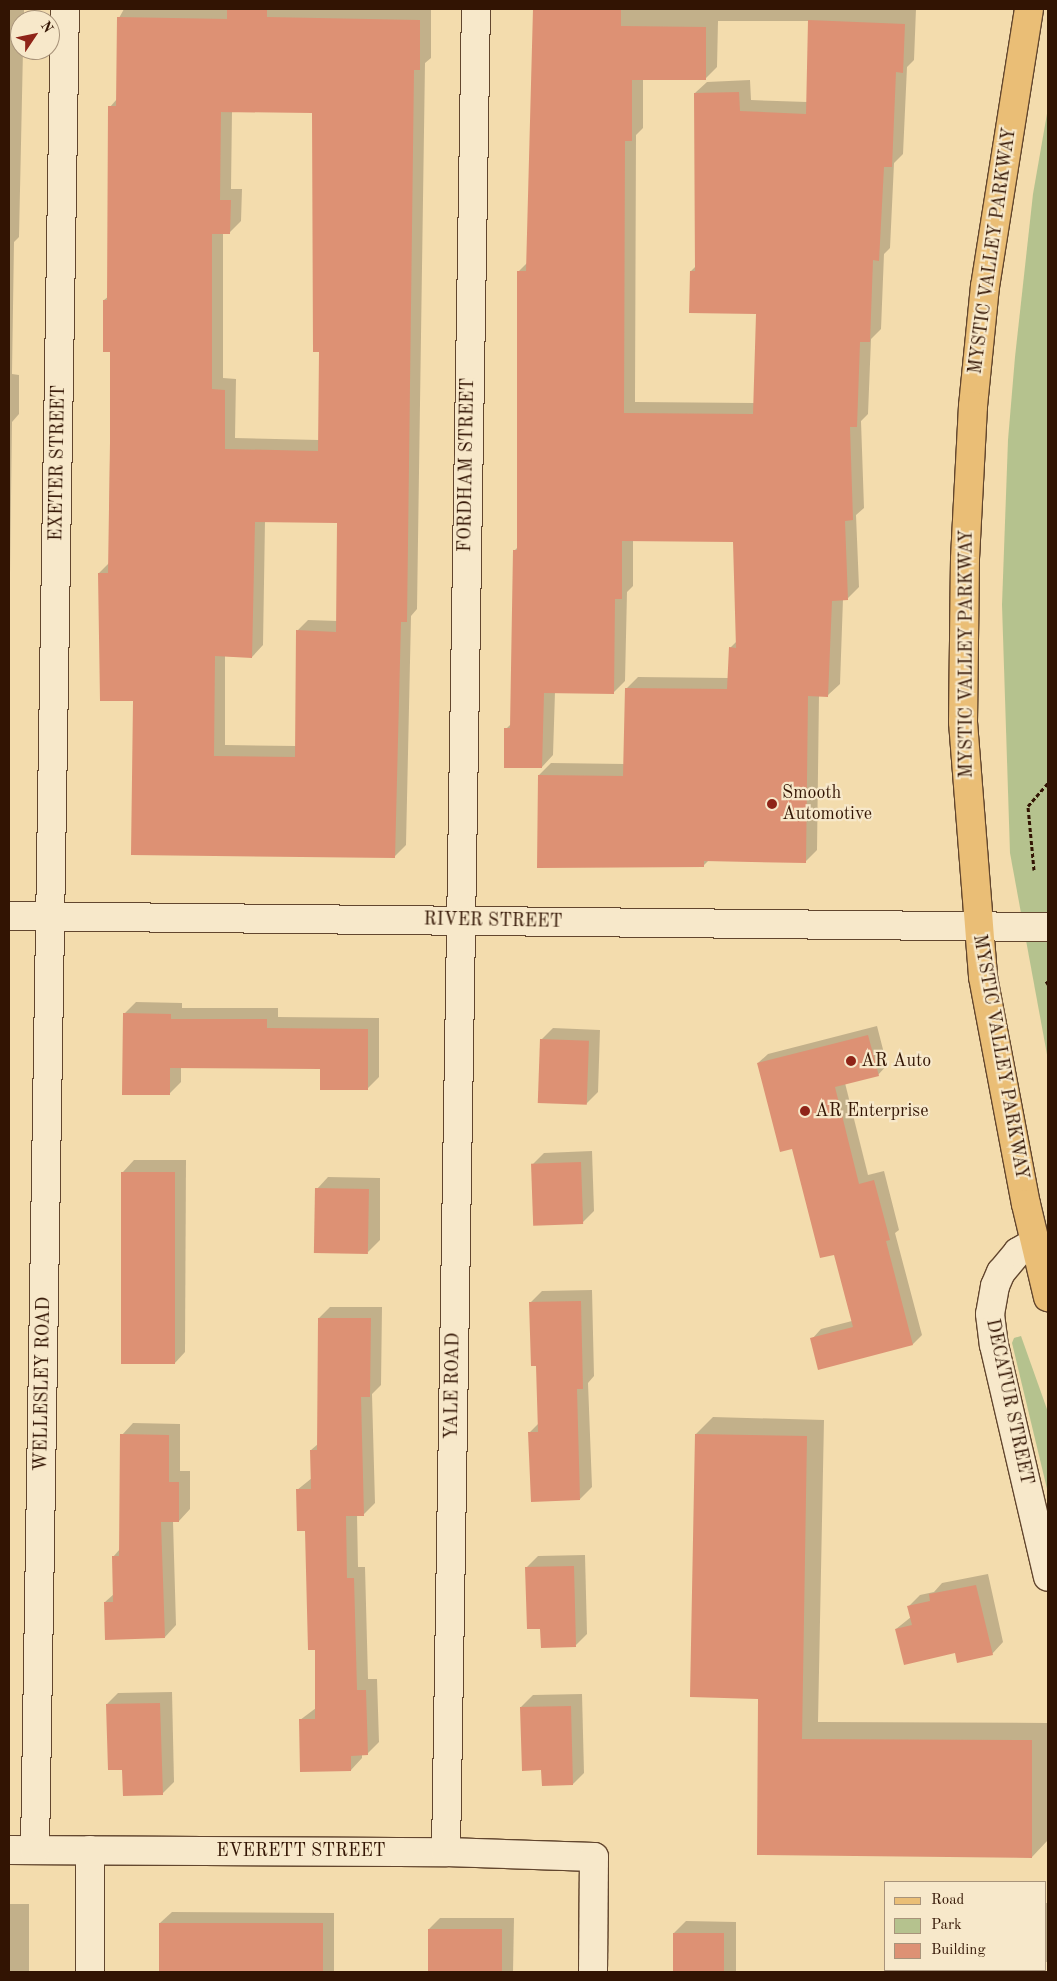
<!DOCTYPE html>
<style>
body{margin:0}
#map{position:relative;width:1057px;height:1981px;overflow:hidden;background:#f3dcad;font-family:"Old Standard TT",serif}
div>[style]{position:absolute}
.green>*{inset:0;background:#b5c28e}
.shadow>*{inset:0;background:#0003;transform-origin:0 0}
.building>*{inset:0;background:#dd9174;transform-origin:0 0}
.path>*{height:3px;margin-top:-1.5px;transform-origin:0;background:repeating-linear-gradient(90deg,#321403 0 4px,transparent 0 6.5px)}
.roads{filter:drop-shadow(1px 0 #62462e) drop-shadow(-1px 0 #62462e) drop-shadow(0 1px #62462e) drop-shadow(0 -1px #62462e)}
.minor>*{height:28px;margin:-14px;padding:0 14px;transform-origin:14px;border-radius:14px;background:#f7e8ca}
.major>*{height:28px;margin:-14px;padding:0 14px;transform-origin:14px;border-radius:14px;background:#eabe76}
.dots>*{width:14px;height:14px;translate:-50% -50%;box-sizing:border-box;border:2px solid #f7e8ca;border-radius:50%}
span{translate:-50% -50%;white-space:nowrap;text-align:center;line-height:1.15;-webkit-text-stroke:4.5px #f7e8ca;paint-order:stroke}
.street-label{font-size:18px;color:#321403}
.poi-label{font-size:18px;color:#321403}
.left{translate:0 -50%;text-align:left}
.frame{position:absolute;inset:0;border:10px solid #321403;pointer-events:none}
.legend{position:absolute;left:884px;top:1881px;width:162px;height:90px;box-sizing:border-box;background:#f7e8ca;border:1px solid #a8937a;margin:0;padding:6px 9px;list-style:none;font-size:15px;color:#321403}
.legend li{display:flex;align-items:center;gap:10px;height:25px}
.legend b{width:25px;border:1px solid #a8937a}
.north{position:absolute;left:10px;top:10px;width:50px;height:50px;box-sizing:border-box;background:#f7e8ca;border:1px solid #a8937a;border-radius:50%;rotate:56deg;font-size:14px;font-weight:700;line-height:20px;text-align:center;color:#321403}
.north::after{content:'';display:block;margin:auto;width:18px;height:22px;background:#8f2418;clip-path:polygon(50% 0,100% 100%,50% 72%,0 100%)}
</style>
<div id="map">
<div class="green">
<div style="clip-path:polygon(1048px 108px,1048px 1060px,1010px 853px,1002px 605px,1008px 440px,1015px 357px,1033px 194px)"></div>
<div style="clip-path:polygon(1021px 1336px,1048px 1412px,1048px 1493px,1012px 1343px,1014px 1338px)"></div>
</div>
<div class="shadow">
<div style="clip-path:polygon(9px 9px,24px 9px,24px 20px,20px 20px,20px 50px,23px 50px,19px 237px,14px 242px,12px 374px,19px 375px,19px 414px,12px 422px,9px 651px)"></div>
<div style="clip-path:polygon(evenodd,124px 9px,431px 9px,431px 58px,425px 63px,417px 609px,411px 616px,406px 845px,394px 857px,132px 854px,134px 700px,99px 573px,109px 563px,111px 351px,104px 300px,109px 296px,110px 107px,117px 99px,119px 18px,124px 9px,232px 111px,313px 112px,320px 351px,319px 440px,235px 438px,236px 379px,223px 378px,223px 232px,230px 232px,241px 221px,242px 189px,231px 189px,232px 111px,124px 9px,265px 521px,338px 522px,338px 621px,308px 620px,297px 631px,296px 746px,225px 745px,225px 656px,252px 657px,263px 645px,265px 521px)"></div>
<div style="clip-path:polygon(evenodd,536px 9px,916px 9px,914px 60px,907px 67px,903px 154px,894px 163px,890px 248px,884px 254px,881px 329px,871px 339px,868px 414px,861px 421px,864px 508px,856px 515px,859px 587px,847px 599px,843px 599px,840px 684px,828px 695px,819px 695px,817px 850px,805px 862px,709px 860px,703px 866px,539px 775px,551px 763px,625px 764px,627px 688px,638px 677px,729px 678px,730px 648px,737px 641px,734px 541px,633px 540px,633px 586px,627px 592px,625px 681px,613px 693px,555px 692px,553px 755px,542px 767px,506px 729px,511px 724px,514px 551px,518px 547px,519px 271px,527px 263px,536px 9px,718px 21px,810px 21px,807px 102px,751px 100px,750px 80px,707px 82px,695px 93px,696px 266px,691px 271px,758px 313px,754px 403px,635px 402px,636px 135px,643px 128px,643px 79px,706px 78px,717px 67px,718px 21px)"></div>
<div style="clip-path:polygon(136px 1002px,182px 1003px,182px 1008px,278px 1008px,278px 1017px,379px 1018px,379px 1077px,367px 1089px,322px 1068px,181px 1067px,181px 1082px,169px 1094px,124px 1014px)"></div>
<div style="clip-path:polygon(877px 1026px,887px 1065px,878px 1075px,845px 1083px,868px 1175px,884px 1171px,899px 1230px,895px 1233px,922px 1335px,913px 1344px,812px 1339px,821px 1329px,852px 1321px,835px 1253px,758px 1063px,768px 1054px)"></div>
<div style="clip-path:polygon(553px 1028px,600px 1030px,598px 1092px,586px 1104px,541px 1040px)"></div>
<div style="clip-path:polygon(592px 1151px,594px 1211px,583px 1222px,533px 1164px,544px 1153px)"></div>
<div style="clip-path:polygon(134px 1160px,186px 1160px,185px 1352px,174px 1364px,123px 1172px)"></div>
<div style="clip-path:polygon(328px 1177px,380px 1178px,380px 1240px,368px 1252px,317px 1189px)"></div>
<div style="clip-path:polygon(592px 1290px,594px 1376px,588px 1383px,592px 1487px,580px 1499px,529px 1433px,539px 1423px,538px 1364px,530px 1303px,542px 1291px)"></div>
<div style="clip-path:polygon(330px 1307px,382px 1307px,381px 1385px,372px 1394px,375px 1503px,364px 1514px,357px 1514px,358px 1567px,365px 1567px,368px 1679px,377px 1679px,379px 1742px,367px 1754px,362px 1754px,362px 1758px,351px 1770px,300px 1720px,316px 1708px,316px 1649px,306px 1530px,297px 1490px,312px 1478px,311px 1450px,318px 1444px,319px 1318px)"></div>
<div style="clip-path:polygon(713px 1417px,824px 1420px,818px 1722px,1048px 1723px,1048px 1840px,1032px 1857px,758px 1854px,759px 1697px,696px 1434px)"></div>
<div style="clip-path:polygon(133px 1423px,180px 1424px,180px 1471px,190px 1471px,190px 1509px,179px 1521px,173px 1521px,176px 1625px,165px 1637px,105px 1602px,114px 1594px,113px 1557px,120px 1549px,122px 1435px)"></div>
<div style="clip-path:polygon(585px 1555px,587px 1634px,576px 1645px,541px 1627px,526px 1568px,538px 1556px)"></div>
<div style="clip-path:polygon(988px 1574px,1003px 1642px,992px 1654px,956px 1652px,896px 1629px,911px 1617px,909px 1606px,920px 1595px,934px 1592px,942px 1583px)"></div>
<div style="clip-path:polygon(172px 1692px,174px 1782px,162px 1794px,123px 1769px,107px 1704px,118px 1693px)"></div>
<div style="clip-path:polygon(582px 1694px,584px 1773px,573px 1784px,543px 1768px,521px 1707px,533px 1695px)"></div>
<div style="left:1048px;top:1903px;width:59px;height:2px;rotate:90deg"></div>
<div style="left:9px;top:1904px;width:20px;height:68px"></div>
<div style="clip-path:polygon(172px 1912px,334px 1913px,334px 1972px,160px 1972px,160px 1923px)"></div>
<div style="clip-path:polygon(440px 1918px,514px 1918px,513px 1972px,429px 1972px,429px 1929px)"></div>
<div style="clip-path:polygon(686px 1921px,736px 1922px,736px 1972px,674px 1972px,674px 1933px)"></div>
<div style="clip-path:polygon(964px 1970px,987px 1970px,968px 1972px)"></div>
</div>
<div class="building">
<div style="clip-path:polygon(evenodd,227px 9px,267px 9px,267px 17px,420px 20px,420px 70px,414px 70px,407px 622px,401px 622px,395px 858px,131px 855px,133px 701px,100px 701px,98px 573px,108px 573px,110px 442px,110px 352px,103px 352px,103px 300px,107px 300px,108px 106px,116px 106px,117px 17px,227px 19px,227px 9px,221px 112px,312px 113px,313px 352px,319px 352px,318px 451px,225px 449px,225px 390px,212px 389px,212px 234px,230px 234px,231px 200px,220px 200px,221px 112px,227px 9px,255px 522px,337px 523px,336px 632px,296px 630px,295px 757px,214px 756px,215px 656px,252px 658px,255px 522px)"></div>
<div style="clip-path:polygon(533px 9px,621px 9px,621px 26px,706px 27px,706px 80px,632px 80px,632px 141px,625px 141px,624px 413px,753px 414px,756px 314px,689px 313px,690px 271px,695px 271px,694px 93px,739px 92px,740px 111px,806px 114px,808px 20px,905px 24px,903px 73px,896px 72px,892px 167px,884px 167px,879px 261px,873px 260px,870px 342px,860px 342px,857px 427px,850px 427px,853px 520px,845px 521px,848px 600px,832px 601px,828px 697px,808px 696px,806px 863px,704px 861px,704px 867px,537px 868px,538px 775px,623px 776px,625px 688px,727px 689px,729px 647px,736px 648px,733px 542px,622px 541px,622px 599px,615px 599px,614px 694px,544px 693px,542px 768px,504px 768px,504px 728px,510px 728px,513px 550px,517px 550px,517px 271px,526px 271px)"></div>
<div style="clip-path:polygon(123px 1013px,171px 1014px,171px 1019px,267px 1019px,267px 1028px,368px 1029px,368px 1090px,320px 1090px,320px 1069px,170px 1068px,170px 1095px,122px 1095px)"></div>
<div style="clip-path:polygon(868px 1035px,879px 1076px,835px 1087px,859px 1184px,874px 1180px,890px 1240px,886px 1241px,913px 1345px,818px 1370px,810px 1338px,853px 1327px,834px 1255px,820px 1258px,792px 1149px,780px 1152px,757px 1063px)"></div>
<div style="left:540px;top:1039px;width:49px;height:64px;rotate:2deg"></div>
<div style="left:581px;top:1162px;width:62px;height:50px;rotate:88deg"></div>
<div style="left:121px;top:1172px;width:54px;height:192px"></div>
<div style="left:315px;top:1188px;width:54px;height:65px;rotate:1deg"></div>
<div style="clip-path:polygon(581px 1301px,583px 1389px,577px 1389px,580px 1500px,531px 1502px,528px 1432px,538px 1432px,536px 1366px,531px 1366px,529px 1302px)"></div>
<div style="clip-path:polygon(318px 1318px,371px 1318px,370px 1397px,361px 1397px,364px 1516px,346px 1516px,347px 1578px,354px 1578px,357px 1690px,366px 1690px,368px 1755px,351px 1756px,351px 1771px,300px 1772px,299px 1719px,315px 1719px,315px 1650px,308px 1650px,305px 1531px,297px 1531px,296px 1489px,311px 1489px,310px 1450px,317px 1450px)"></div>
<div style="clip-path:polygon(120px 1434px,169px 1435px,169px 1482px,179px 1482px,179px 1522px,161px 1522px,165px 1638px,105px 1640px,104px 1602px,113px 1602px,112px 1556px,119px 1556px)"></div>
<div style="clip-path:polygon(695px 1434px,807px 1436px,802px 1739px,1032px 1740px,1032px 1858px,757px 1855px,758px 1699px,690px 1697px)"></div>
<div style="clip-path:polygon(574px 1566px,576px 1647px,541px 1648px,540px 1629px,527px 1629px,525px 1567px)"></div>
<div style="clip-path:polygon(976px 1585px,993px 1655px,957px 1663px,955px 1653px,904px 1665px,895px 1629px,912px 1625px,907px 1606px,930px 1601px,929px 1594px)"></div>
<div style="clip-path:polygon(160px 1703px,163px 1795px,123px 1796px,122px 1770px,108px 1770px,106px 1704px)"></div>
<div style="clip-path:polygon(571px 1706px,573px 1785px,542px 1786px,541px 1770px,522px 1771px,520px 1707px)"></div>
<div style="left:159px;top:1923px;width:164px;height:49px"></div>
<div style="left:428px;top:1929px;width:74px;height:43px"></div>
<div style="left:673px;top:1933px;width:51px;height:39px"></div>
</div>
<div class="path">
<div style="left:1034px;top:870px;width:64px;rotate:-95.4deg"></div>
<div style="left:1028px;top:806px;width:30px;rotate:-49deg"></div>
<div style="left:1046px;top:981px;width:4px;rotate:56deg"></div>
</div>
<div class="roads">
<div class="minor">
<div style="left:9px;top:916px;width:1039px;rotate:0.61deg"></div>
<div style="left:1035px;top:1242px;width:20px;rotate:150deg"></div>
<div style="left:1018px;top:1252px;width:26px;rotate:130deg"></div>
<div style="left:1001px;top:1272px;width:15px;rotate:113deg"></div>
<div style="left:995px;top:1286px;width:28px;rotate:100deg"></div>
<div style="left:990px;top:1314px;width:31px;rotate:83deg"></div>
<div style="left:994px;top:1345px;width:238px;rotate:76.9deg"></div>
<div style="left:9px;top:1850px;width:437px;rotate:0.3deg"></div>
<div style="left:446px;top:1852px;width:148px;rotate:1.9deg"></div>
<div style="left:594px;top:1857px;width:115px;rotate:90.5deg"></div>
<div style="left:35px;top:1850px;width:1841px;rotate:-89.07deg"></div>
<div style="left:446px;top:1852px;width:1843px;rotate:-89.07deg"></div>
<div style="left:90px;top:1972px;width:122px;rotate:-90deg"></div>
</div>
<div class="major">
<div style="left:1029px;top:9px;width:280px;rotate:99deg"></div>
<div style="left:985px;top:286px;width:121px;rotate:95.7deg"></div>
<div style="left:973px;top:406px;width:153px;rotate:93deg"></div>
<div style="left:965px;top:559px;width:163px;rotate:90.7deg"></div>
<div style="left:963px;top:722px;width:256px;rotate:85.5deg"></div>
<div style="left:983px;top:977px;width:231px;rotate:79.3deg"></div>
<div style="left:1026px;top:1204px;width:96px;rotate:76.7deg"></div>
</div>
</div>
<div class="dots">
<div style="left:772px;top:804px;background:#8f2418"></div>
<div style="left:851px;top:1061px;background:#8f2418"></div>
<div style="left:805px;top:1111px;background:#8f2418"></div>
</div>
<div class="street-label">
<span style="left:993px;top:251px;rotate:-82deg">MYSTIC VALLEY PARKWAY</span>
<span style="left:58px;top:463px;rotate:-89deg">EXETER STREET</span>
<span style="left:467px;top:465px;rotate:-89deg">FORDHAM STREET</span>
<span style="left:967px;top:654px;rotate:-90deg">MYSTIC VALLEY PARKWAY</span>
<span style="left:493px;top:921px;rotate:1deg">RIVER STREET</span>
<span style="left:1000px;top:1057px;rotate:80deg">MYSTIC VALLEY PARKWAY</span>
<span style="left:43px;top:1384px;rotate:-89deg">WELLESLEY ROAD</span>
<span style="left:453px;top:1386px;rotate:-89deg">YALE ROAD</span>
<span style="left:1009px;top:1402px;rotate:78deg">DECATUR STREET</span>
<span style="left:301px;top:1851px">EVERETT STREET</span>
</div>
<div class="poi-label">
<span class="left" style="left:782px;top:804px">Smooth<br>Automotive</span>
<span class="left" style="left:861px;top:1061px">AR Auto</span>
<span class="left" style="left:815px;top:1111px">AR Enterprise</span>
</div>
<div class="frame"></div>
<ul class="legend">
<li><b style="height:6px;background:#eabe76"></b>Road</li>
<li><b style="height:14px;background:#b5c28e"></b>Park</li>
<li><b style="height:14px;background:#dd9174"></b>Building</li>
</ul>
<div class="north">N</div>
</div>
